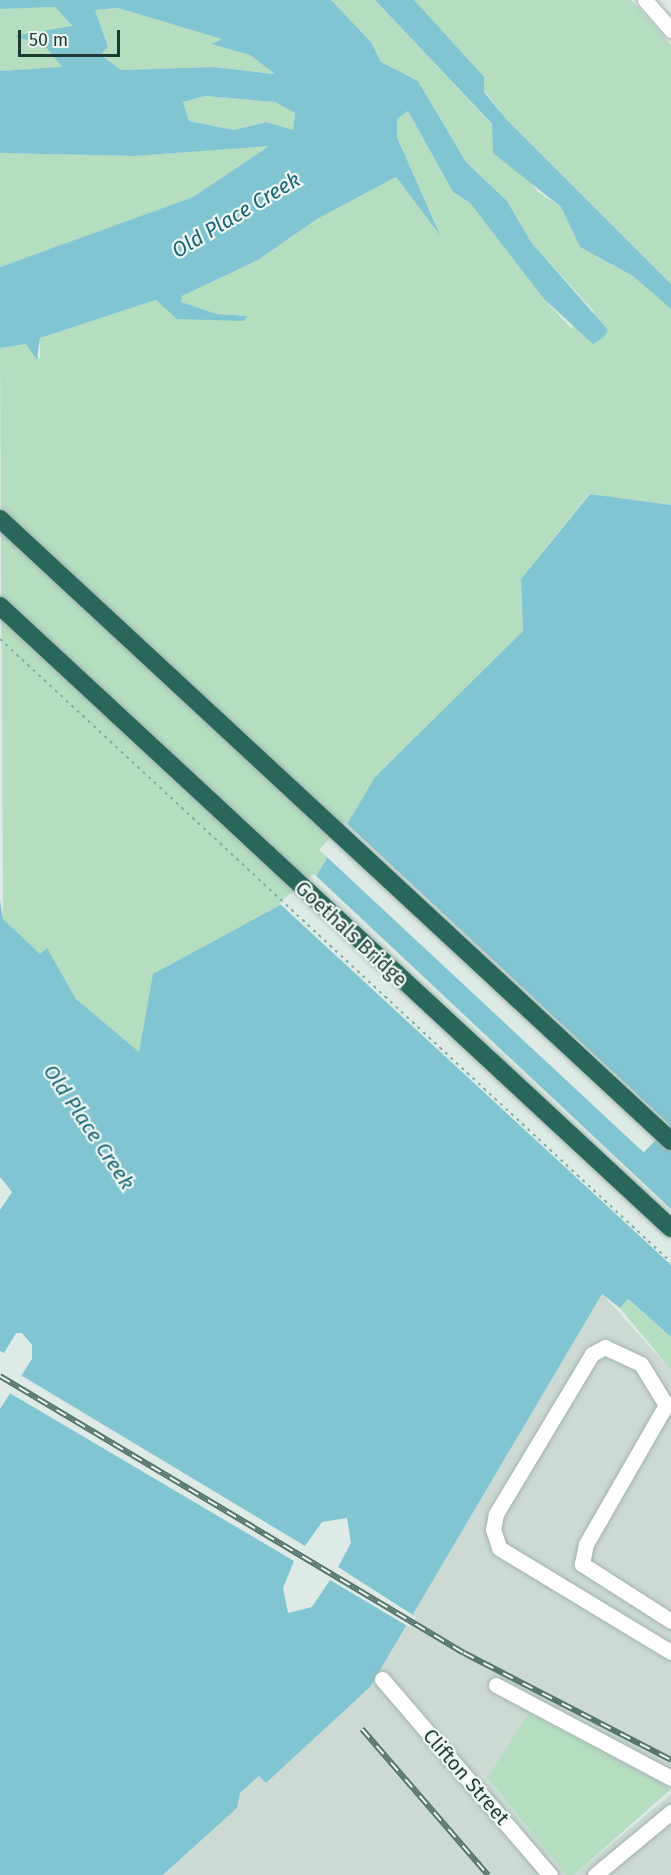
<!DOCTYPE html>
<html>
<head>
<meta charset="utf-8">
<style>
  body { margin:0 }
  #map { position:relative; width:671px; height:1875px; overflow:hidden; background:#ddeae5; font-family:"Fira Sans",sans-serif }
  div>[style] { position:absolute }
  .built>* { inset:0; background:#ccdad3 }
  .green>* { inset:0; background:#b5ddc0 }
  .water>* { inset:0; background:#82c5d2 }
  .pier>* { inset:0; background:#ddeae5; transform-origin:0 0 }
  .path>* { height:2px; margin-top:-1px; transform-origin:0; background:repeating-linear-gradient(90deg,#7dafa0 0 3px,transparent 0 7.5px) }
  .roads { filter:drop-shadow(0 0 2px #a0b2ac) drop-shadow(0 0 2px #a0b2ac) }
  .minor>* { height:15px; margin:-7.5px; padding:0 7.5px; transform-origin:7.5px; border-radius:7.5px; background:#fff }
  .highway>* { height:18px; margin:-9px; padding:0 9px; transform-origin:9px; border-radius:9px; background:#2a675b }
  .rail>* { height:6px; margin-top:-3px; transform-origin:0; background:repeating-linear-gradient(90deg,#eef7f2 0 11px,#58766e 0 22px); box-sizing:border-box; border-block:2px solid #58766e }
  span { translate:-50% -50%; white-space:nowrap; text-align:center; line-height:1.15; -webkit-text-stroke:4.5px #eef7f2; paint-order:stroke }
  .street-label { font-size:20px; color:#1f3a33 }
  .water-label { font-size:21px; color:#176677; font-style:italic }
  .scale { position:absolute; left:18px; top:30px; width:102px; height:27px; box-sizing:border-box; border:3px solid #1f3a33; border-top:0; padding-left:8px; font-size:18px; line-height:21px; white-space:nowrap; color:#1f3a33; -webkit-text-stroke:4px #eef7f2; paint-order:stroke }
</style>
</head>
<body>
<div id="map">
  <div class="built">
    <div style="clip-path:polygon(602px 1294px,671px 1370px,671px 1789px,529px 1713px,487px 1779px,566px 1875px,164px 1875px,237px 1808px,240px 1793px,260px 1776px,266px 1783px,370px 1687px)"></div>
    <div style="clip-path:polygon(671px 1794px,671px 1875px,574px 1875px)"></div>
  </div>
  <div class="green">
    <div style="clip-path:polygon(331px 0,375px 0,492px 125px,538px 192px,561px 207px,580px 247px,633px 276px,671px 309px,671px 505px,589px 494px,521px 579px,523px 631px,375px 777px,315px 878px,139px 1053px,76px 999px,47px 949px,40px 955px,3px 919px,0 348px,26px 344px,40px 359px,40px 338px,156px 300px,189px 319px,247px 316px,217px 314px,180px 302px,182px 296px,258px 260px,317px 219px,396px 177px,439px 233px,397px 137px,396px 119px,408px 111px,453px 192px,470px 203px,544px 299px,571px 328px,595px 313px,531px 242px,507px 201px,466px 162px,418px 81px,381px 62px,371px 42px)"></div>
    <div style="clip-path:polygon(414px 0,631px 0,671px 45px,671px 284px,507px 120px)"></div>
    <div style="clip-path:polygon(55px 7px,72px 27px,16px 36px,45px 46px,63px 68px,0 71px,0 9px)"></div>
    <div style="clip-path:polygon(118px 8px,223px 39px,212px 44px,250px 55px,276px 74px,213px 67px,121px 70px,101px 55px,108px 45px,95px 10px)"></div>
    <div style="clip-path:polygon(205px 96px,275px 102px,295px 113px,293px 131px,266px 122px,234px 130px,189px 121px,183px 102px)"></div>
    <div style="clip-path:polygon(270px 145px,193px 197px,0 267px,0 153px,134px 156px)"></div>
    <div style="clip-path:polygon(627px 1299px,671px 1337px,671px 1370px,620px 1308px)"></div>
    <div style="clip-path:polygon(529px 1713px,671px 1789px,574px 1875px,566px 1875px,487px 1778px)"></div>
  </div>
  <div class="water">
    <div style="clip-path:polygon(evenodd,0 0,331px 0,371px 42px,381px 62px,418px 81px,466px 162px,507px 201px,531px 242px,608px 330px,604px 337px,593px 344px,544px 299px,470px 203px,453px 192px,408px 111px,397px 119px,397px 137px,440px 235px,396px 177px,317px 219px,258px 260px,182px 296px,181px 302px,217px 314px,248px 316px,243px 321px,177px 319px,156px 300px,40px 338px,37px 360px,26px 344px,0 348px,0 267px,193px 197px,269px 146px,134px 156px,0 153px,0 71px,62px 67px,45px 46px,14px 36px,72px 26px,55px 7px,0 9px,0 0,118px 8px,222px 39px,211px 44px,250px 55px,275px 74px,213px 67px,121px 70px,101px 55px,108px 46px,95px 10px,118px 8px,0 0,205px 96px,275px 102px,295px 113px,293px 130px,266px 122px,234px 130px,189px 121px,183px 102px,205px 96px)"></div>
    <div style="clip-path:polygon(375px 0,414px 0,484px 77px,484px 92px,507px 120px,671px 284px,671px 309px,633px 276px,580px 247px,561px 207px,493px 153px,492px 124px)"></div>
    <div style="clip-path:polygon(590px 494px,671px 505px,671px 1337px,628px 1299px,620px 1308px,602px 1294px,370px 1687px,266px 1783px,259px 1776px,240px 1793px,237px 1808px,163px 1875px,0 1875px,0 1409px,32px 1359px,32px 1345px,22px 1333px,16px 1333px,4px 1353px,0 1351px,0 1210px,12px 1192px,0 1177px,0 900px,3px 919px,40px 954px,47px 948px,76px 999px,139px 1052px,153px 974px,295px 897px,315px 878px,375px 777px,523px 631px,521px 579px)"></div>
  </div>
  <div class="pier">
    <div style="left:345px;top:822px;width:444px;height:38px;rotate:43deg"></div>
    <div style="clip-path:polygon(314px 874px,671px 1209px,671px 1265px,279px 903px)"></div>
    <div style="clip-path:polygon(19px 1374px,305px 1546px,322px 1522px,347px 1518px,351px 1543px,338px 1567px,416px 1617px,409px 1627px,330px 1580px,312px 1607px,288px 1613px,283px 1588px,294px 1561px,8px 1392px)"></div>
  </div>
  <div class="path">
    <div style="left:0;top:639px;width:916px;rotate:42.88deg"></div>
  </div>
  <div class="roads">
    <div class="minor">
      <div style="left:645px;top:0;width:40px;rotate:49deg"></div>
      <div style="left:671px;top:1621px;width:106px;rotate:-147.4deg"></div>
      <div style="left:582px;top:1564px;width:20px;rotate:-79deg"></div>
      <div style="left:586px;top:1544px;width:160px;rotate:-60.1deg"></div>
      <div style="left:666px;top:1405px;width:48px;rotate:-121.4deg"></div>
      <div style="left:641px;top:1364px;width:40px;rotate:-155deg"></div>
      <div style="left:605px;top:1347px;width:15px;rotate:152deg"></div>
      <div style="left:592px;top:1354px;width:187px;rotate:121deg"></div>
      <div style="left:496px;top:1514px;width:15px;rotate:101deg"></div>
      <div style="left:493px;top:1529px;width:20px;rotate:72deg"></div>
      <div style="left:499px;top:1548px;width:201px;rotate:31.2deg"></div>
      <div style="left:382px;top:1679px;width:258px;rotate:49.4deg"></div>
      <div style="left:496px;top:1685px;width:198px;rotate:28deg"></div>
      <div style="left:595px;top:1875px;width:99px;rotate:-39.7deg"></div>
    </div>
    <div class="highway">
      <div style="left:0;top:519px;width:915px;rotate:42.83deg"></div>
      <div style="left:0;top:606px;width:915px;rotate:42.83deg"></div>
    </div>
  </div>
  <div class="rail">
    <div style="left:0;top:1376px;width:540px;rotate:30.84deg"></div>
    <div style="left:464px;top:1653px;width:233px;rotate:27.3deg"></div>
    <div style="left:362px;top:1729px;width:193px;rotate:49.2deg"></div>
  </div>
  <div class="street-label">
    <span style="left:351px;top:934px;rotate:43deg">Goethals Bridge</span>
    <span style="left:466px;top:1777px;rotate:49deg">Clifton Street</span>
  </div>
  <div class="water-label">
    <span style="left:236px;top:215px;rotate:-31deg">Old Place Creek</span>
    <span style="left:89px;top:1127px;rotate:56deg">Old Place Creek</span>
  </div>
  <div class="scale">50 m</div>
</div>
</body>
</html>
